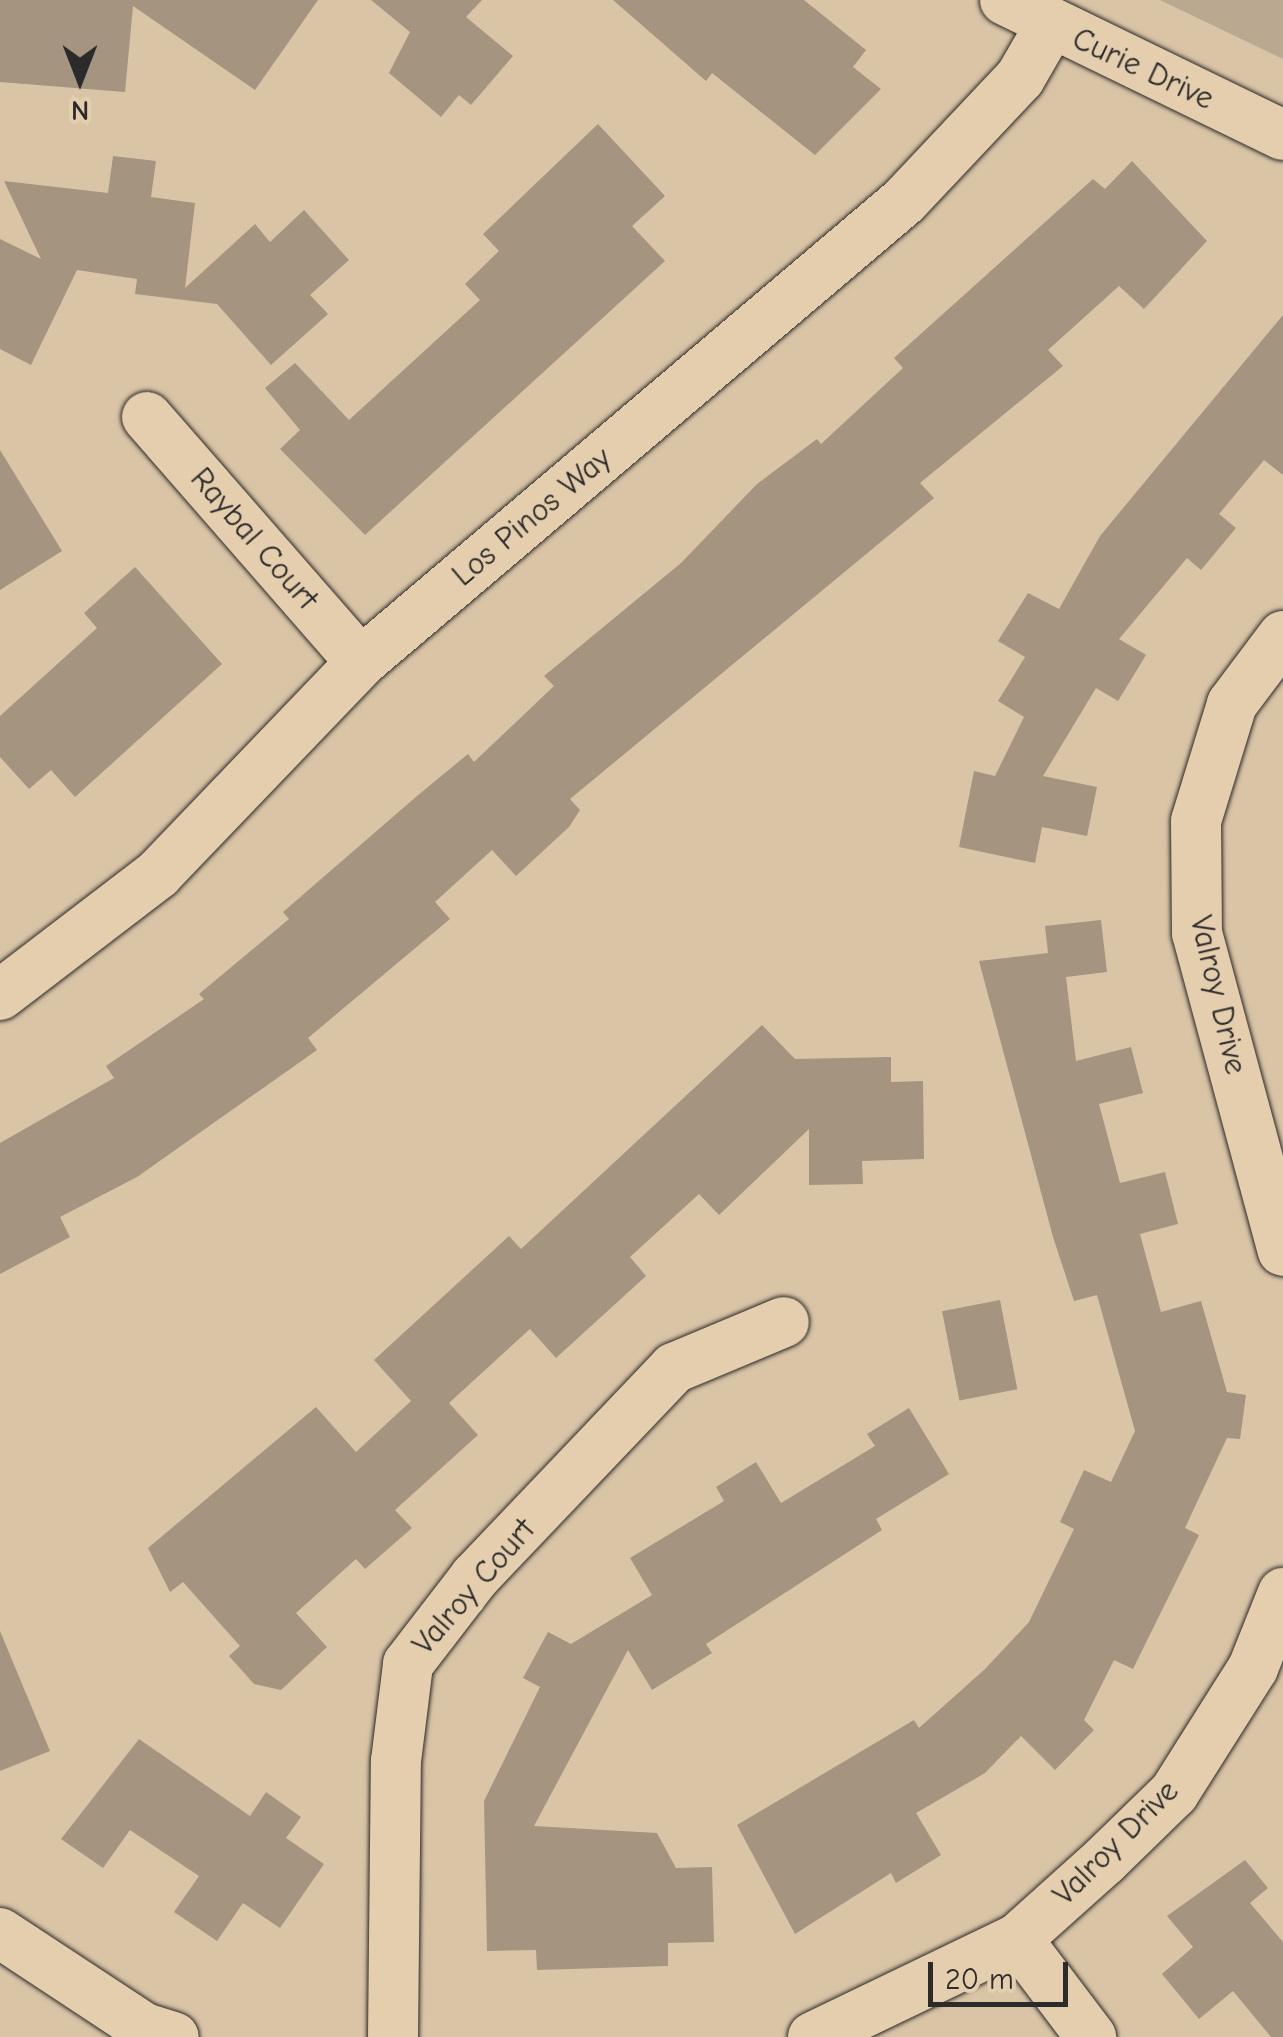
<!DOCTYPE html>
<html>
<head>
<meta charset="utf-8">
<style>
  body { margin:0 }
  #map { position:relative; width:1283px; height:2037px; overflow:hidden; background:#dac4a6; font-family:"Comic Neue",sans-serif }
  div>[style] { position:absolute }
  .green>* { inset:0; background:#baa890 }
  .building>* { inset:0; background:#a49480; transform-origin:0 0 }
  .roads { filter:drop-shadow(0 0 2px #2b2b2b) drop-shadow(0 0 2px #2b2b2b) }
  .minor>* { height:50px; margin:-25px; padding:0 25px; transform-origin:25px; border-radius:25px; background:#e5ceae }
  span { translate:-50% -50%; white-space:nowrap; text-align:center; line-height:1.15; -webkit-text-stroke:10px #e5ceae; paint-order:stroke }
  .street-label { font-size:32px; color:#2b2b2b }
  .north { position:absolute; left:30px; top:30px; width:100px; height:100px; -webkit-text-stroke:8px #e5ceae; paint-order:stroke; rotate:180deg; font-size:28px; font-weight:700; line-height:40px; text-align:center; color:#2b2b2b }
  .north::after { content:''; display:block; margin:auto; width:35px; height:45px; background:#2b2b2b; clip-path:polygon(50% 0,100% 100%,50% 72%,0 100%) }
  .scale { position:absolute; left:928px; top:1962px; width:140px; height:45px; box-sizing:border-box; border:5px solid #2b2b2b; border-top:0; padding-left:12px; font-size:30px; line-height:35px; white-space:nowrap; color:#2b2b2b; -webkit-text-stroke:8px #e5ceae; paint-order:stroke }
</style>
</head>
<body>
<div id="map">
  <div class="green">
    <div style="clip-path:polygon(1160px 0,1283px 0,1283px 59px)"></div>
  </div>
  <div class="building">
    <div style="clip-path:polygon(0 0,318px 0,255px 90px,133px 6px,125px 92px,0 82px)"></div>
    <div style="clip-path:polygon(371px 0,482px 0,466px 17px,513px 56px,471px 105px,459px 95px,441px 117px,389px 73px,410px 32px)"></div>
    <div style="clip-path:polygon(613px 0,804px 0,866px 50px,853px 67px,881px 89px,815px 155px,712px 73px,706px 81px)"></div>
    <div style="clip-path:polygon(598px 124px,665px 196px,632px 226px,665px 261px,365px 535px,280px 449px,300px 430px,265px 388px,295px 363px,349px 420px,480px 300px,465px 284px,499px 251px,483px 234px)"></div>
    <div style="clip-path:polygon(113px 156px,156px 161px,151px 197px,195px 203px,185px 288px,255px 224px,270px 242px,304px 210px,349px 260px,310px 295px,328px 314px,271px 365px,217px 304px,135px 294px,137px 279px,77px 270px,31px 365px,0 349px,0 239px,41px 259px,4px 181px,108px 193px)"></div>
    <div style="clip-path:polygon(1132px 161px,1207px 241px,1144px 309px,1119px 286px,1048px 350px,1063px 366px,920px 483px,934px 498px,570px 799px,580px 810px,569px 827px,516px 876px,492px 850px,435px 902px,450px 919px,308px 1038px,317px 1050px,137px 1177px,60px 1217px,70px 1237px,0 1274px,0 1143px,114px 1078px,106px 1066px,204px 999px,199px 994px,289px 919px,283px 912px,417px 796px,468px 754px,474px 762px,554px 686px,544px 676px,681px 563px,757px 484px,817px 439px,821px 444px,903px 368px,894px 358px,1093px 179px,1105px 189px)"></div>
    <div style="clip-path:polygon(1283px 315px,1283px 475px,1264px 460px,1219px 514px,1236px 528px,1201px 570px,1187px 558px,1119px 639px,1146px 655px,1118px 701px,1096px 688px,1043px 776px,1097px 787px,1087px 836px,1042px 827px,1035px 863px,959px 847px,974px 771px,995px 776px,1024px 717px,998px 701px,1025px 657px,998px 641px,1028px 593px,1059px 609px,1100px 536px)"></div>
    <div style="clip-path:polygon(0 450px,62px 551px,0 590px)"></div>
    <div style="clip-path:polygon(135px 567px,222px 664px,75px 797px,51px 770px,29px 789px,0 757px,0 716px,97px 628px,84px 613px)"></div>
    <div style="clip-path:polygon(1101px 920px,1107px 972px,1066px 977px,1076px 1061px,1131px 1047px,1143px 1093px,1099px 1104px,1120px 1183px,1165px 1172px,1178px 1224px,1140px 1234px,1161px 1312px,1201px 1301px,1227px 1392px,1246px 1395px,1240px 1439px,1227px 1438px,1185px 1528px,1199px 1535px,1133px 1669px,1114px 1660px,1084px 1720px,1094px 1730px,1055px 1770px,1021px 1736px,985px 1773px,916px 1813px,941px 1855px,896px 1883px,891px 1873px,795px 1934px,737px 1825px,914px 1720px,919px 1728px,985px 1669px,1029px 1622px,1074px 1529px,1060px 1522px,1084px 1470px,1111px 1482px,1135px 1431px,1097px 1295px,1074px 1301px,1053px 1237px,979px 961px,1048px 953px,1045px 926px)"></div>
    <div style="clip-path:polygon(762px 1025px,795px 1059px,891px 1057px,891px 1082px,923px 1081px,924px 1159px,862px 1161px,863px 1184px,809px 1185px,809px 1129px,719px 1215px,699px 1194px,630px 1257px,646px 1276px,556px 1358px,530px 1329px,449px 1403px,478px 1435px,395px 1510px,412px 1528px,365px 1569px,356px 1559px,296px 1613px,327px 1647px,281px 1690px,254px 1684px,229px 1656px,240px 1646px,183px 1582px,170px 1592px,148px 1548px,316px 1407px,356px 1452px,411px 1401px,374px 1360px,509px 1236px,521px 1249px)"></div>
    <div style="left:1000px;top:1300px;width:91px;height:59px;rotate:79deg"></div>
    <div style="clip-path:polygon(909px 1408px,949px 1474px,876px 1519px,882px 1530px,706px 1644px,712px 1653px,652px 1690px,628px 1650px,534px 1826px,657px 1833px,676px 1868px,712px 1867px,714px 1942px,668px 1943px,668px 1966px,537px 1970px,536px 1950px,487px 1951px,484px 1801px,540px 1687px,523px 1678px,548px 1632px,571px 1644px,652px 1595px,630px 1558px,724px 1501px,716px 1487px,756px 1462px,781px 1503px,875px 1446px,867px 1434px)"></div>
    <div style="clip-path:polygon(0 1631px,50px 1751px,0 1771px)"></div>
    <div style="clip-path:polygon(139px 1739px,250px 1816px,266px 1792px,301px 1817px,286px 1838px,324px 1864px,280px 1928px,243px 1903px,217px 1941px,174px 1912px,199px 1876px,130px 1830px,103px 1868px,61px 1839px)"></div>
    <div style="clip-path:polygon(1245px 1860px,1268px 1888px,1250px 1903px,1283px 1942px,1283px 2037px,1271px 2037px,1233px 1991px,1199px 2019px,1162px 1974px,1193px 1947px,1167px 1916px)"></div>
  </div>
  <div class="roads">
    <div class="minor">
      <div style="left:1005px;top:0;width:309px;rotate:25.9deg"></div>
      <div style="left:147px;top:417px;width:325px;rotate:48.9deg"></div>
      <div style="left:1283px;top:636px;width:85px;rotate:126.9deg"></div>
      <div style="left:1232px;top:704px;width:122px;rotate:107.1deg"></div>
      <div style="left:1196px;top:821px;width:112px;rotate:89.5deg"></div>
      <div style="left:1197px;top:933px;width:329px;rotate:74.9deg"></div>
      <div style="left:0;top:995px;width:199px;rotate:-37.4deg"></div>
      <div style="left:158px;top:874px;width:294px;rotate:-46.2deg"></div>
      <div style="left:361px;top:662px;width:712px;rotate:-40.33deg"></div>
      <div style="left:904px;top:201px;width:169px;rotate:-46.7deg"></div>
      <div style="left:1020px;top:78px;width:60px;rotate:-60deg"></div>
      <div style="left:0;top:1933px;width:173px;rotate:33.4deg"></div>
      <div style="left:144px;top:2028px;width:31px;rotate:17deg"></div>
      <div style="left:1017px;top:1939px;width:123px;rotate:52.9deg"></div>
      <div style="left:393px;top:2037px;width:276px;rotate:-89.4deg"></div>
      <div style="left:396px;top:1761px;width:98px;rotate:-82.9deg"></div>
      <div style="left:408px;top:1664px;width:110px;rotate:-52.4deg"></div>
      <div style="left:475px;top:1577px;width:289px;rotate:-46.4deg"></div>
      <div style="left:674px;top:1368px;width:119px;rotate:-22.7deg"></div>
      <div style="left:813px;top:2037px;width:226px;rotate:-25.7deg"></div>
      <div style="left:1017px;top:1939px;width:117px;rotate:-41.9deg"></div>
      <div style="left:1104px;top:1861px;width:98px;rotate:-44.2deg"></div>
      <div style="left:1174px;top:1793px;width:148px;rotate:-57.7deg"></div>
      <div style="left:1253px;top:1668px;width:81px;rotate:-68.2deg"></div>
    </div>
  </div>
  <div class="street-label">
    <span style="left:1143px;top:69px;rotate:25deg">Curie Drive</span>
    <span style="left:532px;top:517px;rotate:-40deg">Los Pinos Way</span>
    <span style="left:254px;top:539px;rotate:49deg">Raybal Court</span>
    <span style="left:1218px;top:995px;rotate:77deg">Valroy Drive</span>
    <span style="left:474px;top:1587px;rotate:-49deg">Valroy Court</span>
    <span style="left:1116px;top:1843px;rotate:-45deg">Valroy Drive</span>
  </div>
  <div class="north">N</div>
  <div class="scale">20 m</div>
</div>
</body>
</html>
